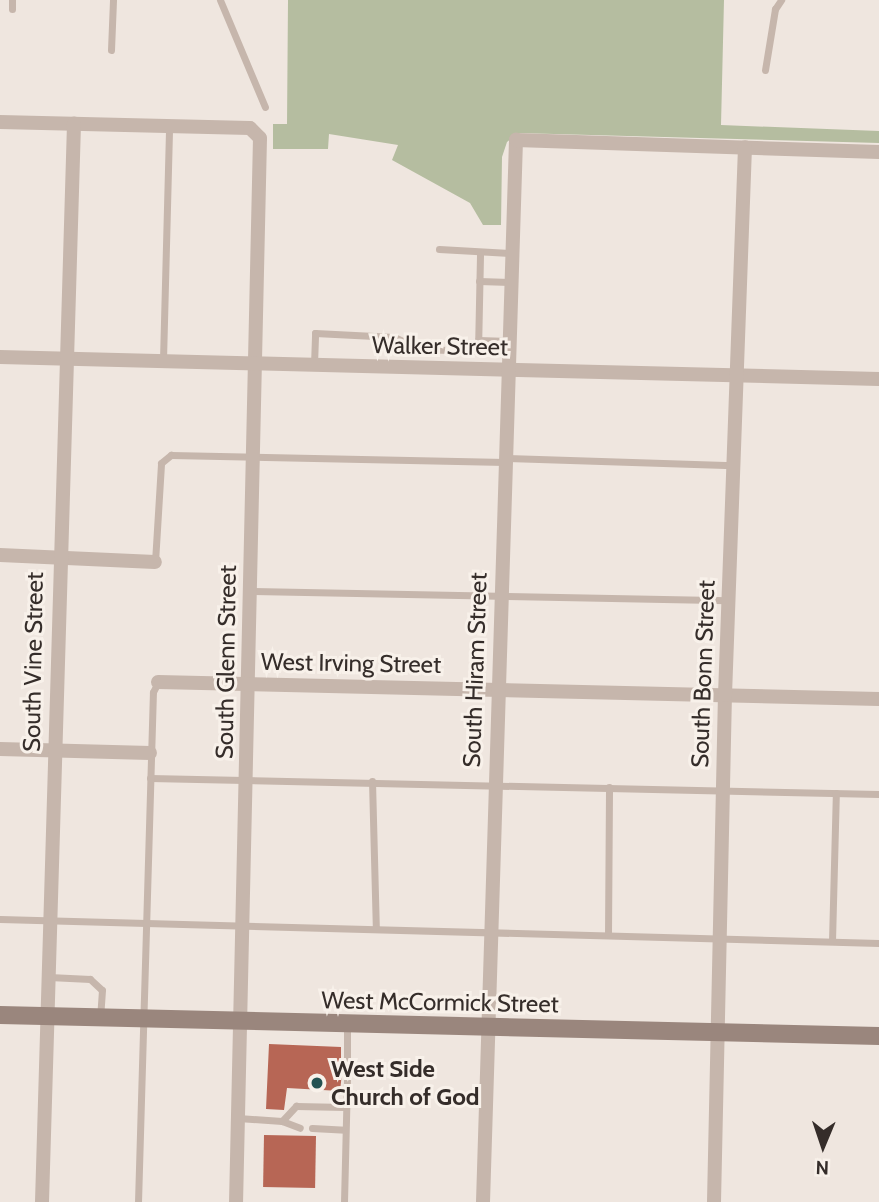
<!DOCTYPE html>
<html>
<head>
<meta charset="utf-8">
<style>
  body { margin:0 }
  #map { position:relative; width:879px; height:1202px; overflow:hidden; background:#efe6df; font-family:Cabin,sans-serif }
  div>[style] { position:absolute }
  .green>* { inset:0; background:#b5bda0 }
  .building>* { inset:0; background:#b76655; transform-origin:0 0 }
  .lane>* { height:7px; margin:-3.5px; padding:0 3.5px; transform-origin:3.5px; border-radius:3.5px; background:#c6b6ac }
  .street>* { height:14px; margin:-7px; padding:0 7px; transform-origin:7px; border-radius:7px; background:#c6b6ac }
  .secondary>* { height:18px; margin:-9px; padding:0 9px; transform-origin:9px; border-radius:9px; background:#9a867d }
  .dots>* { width:19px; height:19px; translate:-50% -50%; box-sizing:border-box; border:4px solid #f8f1ea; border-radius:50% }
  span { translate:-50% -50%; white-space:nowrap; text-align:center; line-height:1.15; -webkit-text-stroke:6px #f8f1ea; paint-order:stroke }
  .street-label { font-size:24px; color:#352d2a }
  .poi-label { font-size:24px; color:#352d2a; font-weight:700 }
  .left { translate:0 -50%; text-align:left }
  .north { position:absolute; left:788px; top:1111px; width:70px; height:70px; -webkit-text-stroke:5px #f8f1ea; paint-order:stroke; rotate:182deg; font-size:19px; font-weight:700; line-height:28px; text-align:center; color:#352d2a }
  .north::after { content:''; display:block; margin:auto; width:24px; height:32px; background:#352d2a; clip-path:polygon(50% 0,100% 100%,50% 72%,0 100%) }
</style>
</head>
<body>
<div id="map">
  <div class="green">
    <div style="clip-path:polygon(288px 0,724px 0,721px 125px,879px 131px,879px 143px,518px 133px,507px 142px,502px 157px,501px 225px,483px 225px,470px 203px,392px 160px,398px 145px,329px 134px,328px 149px,273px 149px,273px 124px,287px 124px)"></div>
  </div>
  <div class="building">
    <div style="clip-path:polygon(269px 1044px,341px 1047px,341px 1064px,352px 1065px,352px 1073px,342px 1073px,340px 1091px,287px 1088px,284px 1110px,266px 1109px)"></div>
    <div style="left:264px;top:1135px;width:52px;height:52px;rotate:1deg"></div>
  </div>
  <div class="lane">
    <div style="left:220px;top:0;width:116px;rotate:67.2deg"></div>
    <div style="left:12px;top:9px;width:9px;rotate:-90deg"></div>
    <div style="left:111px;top:50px;width:50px;rotate:-87.7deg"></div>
    <div style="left:765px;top:70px;width:62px;rotate:-80.7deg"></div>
    <div style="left:775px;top:9px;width:11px;rotate:-56deg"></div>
    <div style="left:439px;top:249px;width:72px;rotate:3.2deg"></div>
    <div style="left:479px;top:281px;width:31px;rotate:2deg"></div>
    <div style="left:478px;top:340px;width:31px;rotate:2deg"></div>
    <div style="left:163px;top:360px;width:234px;rotate:-88.5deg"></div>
    <div style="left:314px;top:365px;width:32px;rotate:-88deg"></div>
    <div style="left:315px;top:333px;width:79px;rotate:2.9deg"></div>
    <div style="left:394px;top:337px;width:29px;rotate:25deg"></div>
    <div style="left:420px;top:349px;width:58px;rotate:2deg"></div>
    <div style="left:478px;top:351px;width:99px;rotate:-88.8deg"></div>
    <div style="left:506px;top:458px;width:227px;rotate:1.8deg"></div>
    <div style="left:155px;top:562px;width:99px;rotate:-86.5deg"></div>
    <div style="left:161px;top:463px;width:13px;rotate:-39deg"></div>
    <div style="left:171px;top:455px;width:334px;rotate:1.2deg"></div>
    <div style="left:250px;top:591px;width:478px;rotate:1.1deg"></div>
    <div style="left:150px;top:778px;width:729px;rotate:1.26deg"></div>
    <div style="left:372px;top:781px;width:148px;rotate:88.5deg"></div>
    <div style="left:0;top:919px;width:879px;rotate:1.56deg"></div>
    <div style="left:608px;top:935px;width:148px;rotate:-89.6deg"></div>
    <div style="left:832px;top:941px;width:148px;rotate:-88.5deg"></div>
    <div style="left:49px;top:977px;width:41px;rotate:2.8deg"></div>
    <div style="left:90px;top:979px;width:16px;rotate:43deg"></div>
    <div style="left:102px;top:990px;width:27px;rotate:94deg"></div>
    <div style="left:347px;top:1062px;width:37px;rotate:-90deg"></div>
    <div style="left:238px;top:1118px;width:44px;rotate:3.9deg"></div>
    <div style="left:282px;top:1121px;width:21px;rotate:-47deg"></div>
    <div style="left:296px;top:1106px;width:49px;rotate:1.2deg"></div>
    <div style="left:282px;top:1121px;width:19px;rotate:21deg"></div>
    <div style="left:312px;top:1128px;width:33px;rotate:3deg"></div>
    <div style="left:138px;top:1202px;width:510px;rotate:-88.32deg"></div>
    <div style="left:153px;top:692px;width:11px;rotate:-63deg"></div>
    <div style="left:344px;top:1202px;width:125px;rotate:-88.6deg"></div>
  </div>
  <div class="street">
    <div style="left:0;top:122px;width:250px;rotate:1.4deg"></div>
    <div style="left:250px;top:128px;width:14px;rotate:45deg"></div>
    <div style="left:260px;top:138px;width:1064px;rotate:91.29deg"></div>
    <div style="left:0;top:357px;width:879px;rotate:1.43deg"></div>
    <div style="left:0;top:555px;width:155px;rotate:2.6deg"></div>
    <div style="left:158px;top:682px;width:721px;rotate:1.35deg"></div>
    <div style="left:0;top:749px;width:150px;rotate:1.5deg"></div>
    <div style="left:42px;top:1202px;width:1079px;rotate:-88.3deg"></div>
    <div style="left:483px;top:1202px;width:1063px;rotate:-88.22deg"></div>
    <div style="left:516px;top:140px;width:363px;rotate:1.9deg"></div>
    <div style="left:714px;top:1202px;width:507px;rotate:-88.76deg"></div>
    <div style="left:725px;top:695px;width:548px;rotate:-87.91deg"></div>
  </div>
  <div class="secondary">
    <div style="left:0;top:1015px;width:879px;rotate:1.37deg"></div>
  </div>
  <div class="dots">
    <div style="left:317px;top:1083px;background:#245252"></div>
  </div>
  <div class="street-label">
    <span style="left:440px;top:346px;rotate:1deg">Walker Street</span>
    <span style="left:33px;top:662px;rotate:-89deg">South Vine Street</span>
    <span style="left:226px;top:662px;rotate:-89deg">South Glenn Street</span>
    <span style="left:351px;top:663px;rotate:1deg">West Irving Street</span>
    <span style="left:475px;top:670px;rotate:-88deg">South Hiram Street</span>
    <span style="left:703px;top:674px;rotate:-88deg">South Bonn Street</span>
    <span style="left:440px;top:1002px;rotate:1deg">West McCormick Street</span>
  </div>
  <div class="poi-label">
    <span class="left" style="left:331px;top:1083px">West Side<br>Church of God</span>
  </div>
  <div class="north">N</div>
</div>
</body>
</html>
